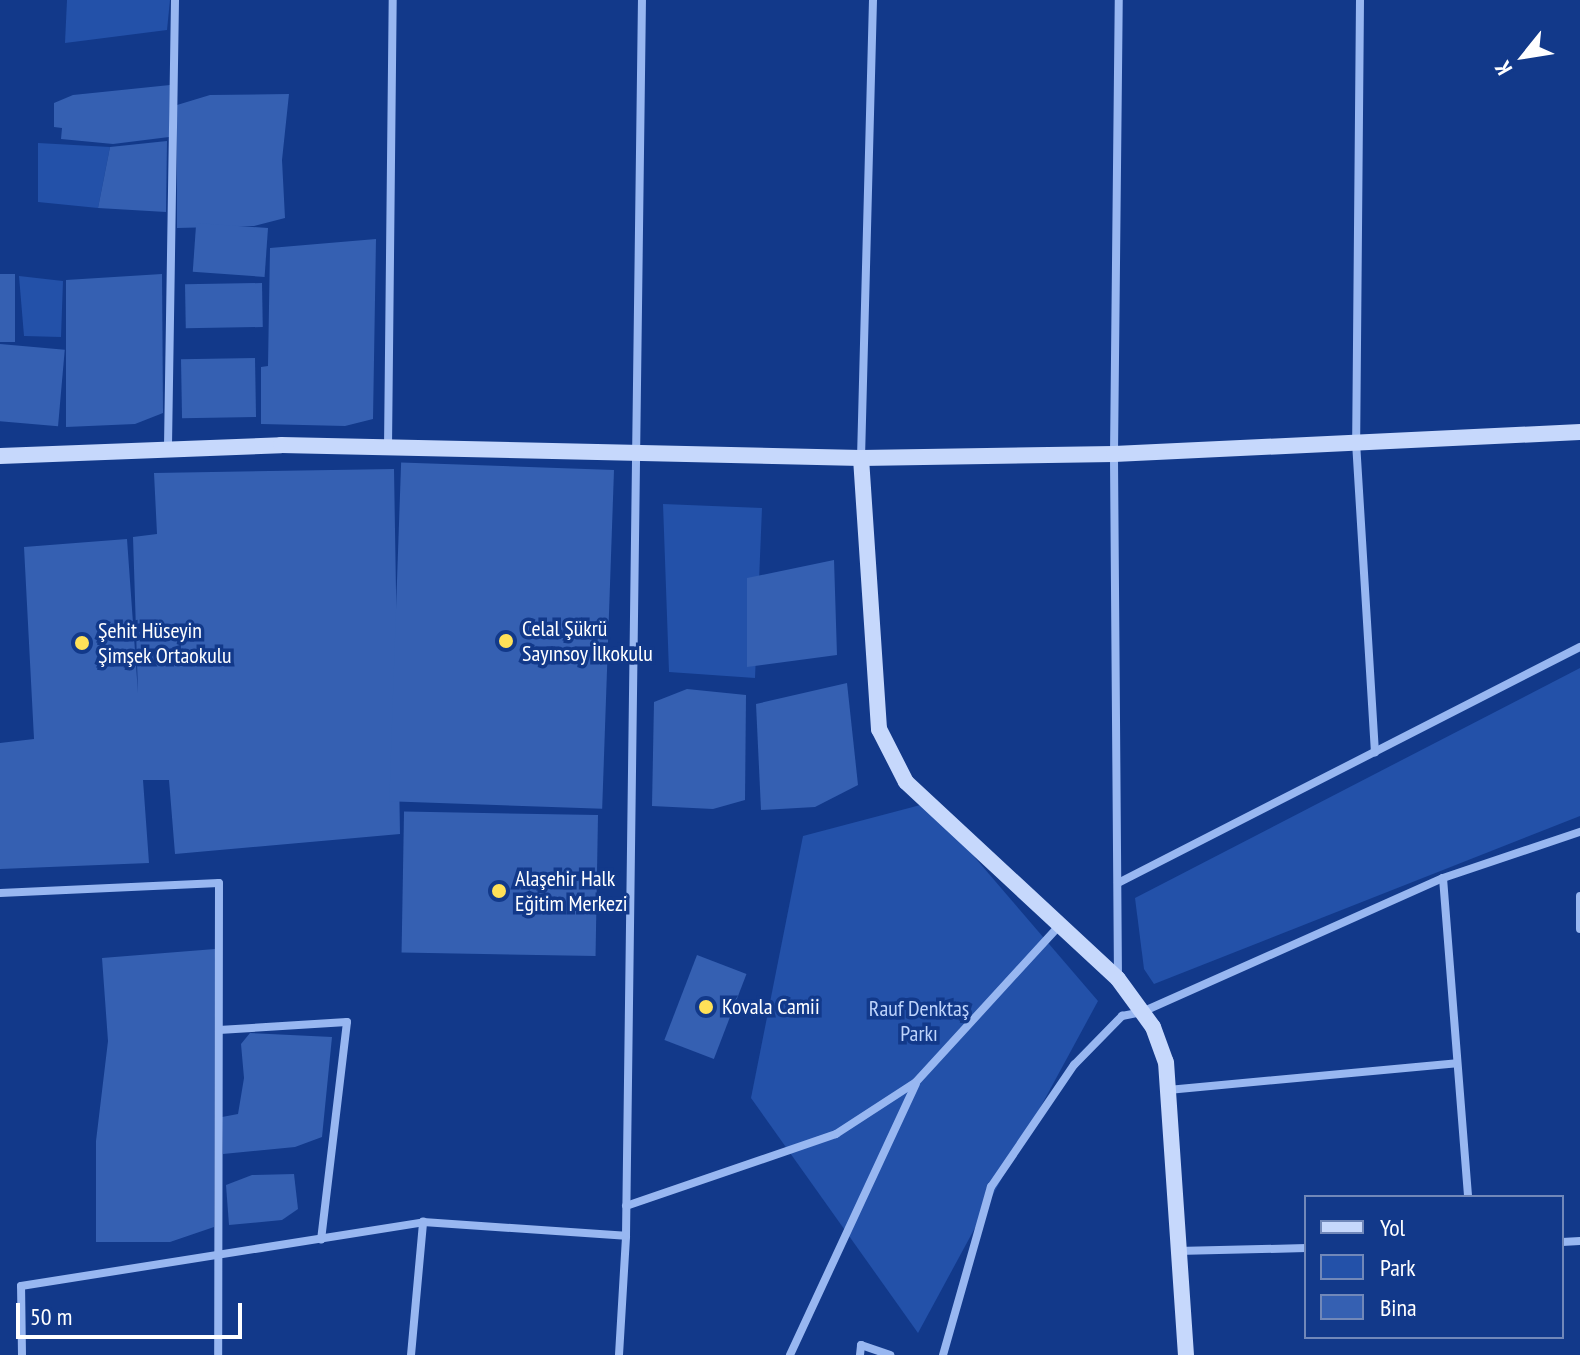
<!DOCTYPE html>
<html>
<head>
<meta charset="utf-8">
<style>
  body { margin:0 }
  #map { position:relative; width:1580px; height:1355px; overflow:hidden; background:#12398a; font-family:"PT Sans Narrow",sans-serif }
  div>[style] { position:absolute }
  .green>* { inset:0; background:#2351a9 }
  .building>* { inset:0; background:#3560b2; transform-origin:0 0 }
  .street>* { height:8px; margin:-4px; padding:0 4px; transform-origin:4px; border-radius:4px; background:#98b7f1 }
  .secondary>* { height:16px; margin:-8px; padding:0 8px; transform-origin:8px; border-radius:8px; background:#c6d8fc }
  .dots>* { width:22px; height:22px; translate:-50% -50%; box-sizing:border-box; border:4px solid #12398a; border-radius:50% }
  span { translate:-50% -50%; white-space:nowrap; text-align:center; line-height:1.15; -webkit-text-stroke:7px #12398a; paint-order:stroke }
  .poi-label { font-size:22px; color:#fff }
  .left { translate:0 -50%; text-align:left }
  .park-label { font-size:22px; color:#bed4fc }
  .legend { position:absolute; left:1304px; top:1195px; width:260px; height:144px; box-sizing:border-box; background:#12398a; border:2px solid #7188b9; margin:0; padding:10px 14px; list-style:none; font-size:24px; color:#fff }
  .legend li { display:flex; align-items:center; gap:16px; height:40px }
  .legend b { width:40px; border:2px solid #7188b9 }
  .north { position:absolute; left:1484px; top:16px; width:80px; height:80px; -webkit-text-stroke:6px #12398a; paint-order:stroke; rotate:240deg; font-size:22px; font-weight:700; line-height:32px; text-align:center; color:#fff }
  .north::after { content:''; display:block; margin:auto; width:28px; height:36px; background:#fff; clip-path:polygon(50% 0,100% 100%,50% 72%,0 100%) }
  .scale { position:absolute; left:16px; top:1303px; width:226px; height:36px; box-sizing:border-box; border:4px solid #fff; border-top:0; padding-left:10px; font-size:24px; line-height:28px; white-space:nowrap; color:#fff; -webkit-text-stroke:6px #12398a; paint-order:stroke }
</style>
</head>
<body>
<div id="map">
  <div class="green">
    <div style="clip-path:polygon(67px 0,170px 0,167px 30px,65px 43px)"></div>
    <div style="clip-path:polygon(38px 143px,110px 147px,98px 208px,38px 202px)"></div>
    <div style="clip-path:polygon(19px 276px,63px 281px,61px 337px,24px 336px)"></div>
    <div style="clip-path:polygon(663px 504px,762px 508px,755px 678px,669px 672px)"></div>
    <div style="clip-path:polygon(1580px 668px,1580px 816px,1154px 984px,1144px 969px,1135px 898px)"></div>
    <div style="clip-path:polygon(928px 803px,1098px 1001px,918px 1333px,751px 1098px,803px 836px)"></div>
  </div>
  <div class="building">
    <div style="clip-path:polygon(170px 85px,169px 137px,113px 144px,61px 139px,62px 128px,54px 127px,54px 103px,73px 95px)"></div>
    <div style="clip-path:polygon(289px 94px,282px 160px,285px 218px,254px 226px,177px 228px,177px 105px,210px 95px)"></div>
    <div style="clip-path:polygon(167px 141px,166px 212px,98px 208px,110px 147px)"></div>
    <div style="left:268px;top:228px;width:49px;height:72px;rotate:94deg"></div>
    <div style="clip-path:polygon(376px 239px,373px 419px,345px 426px,261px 424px,261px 367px,268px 366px,270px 248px)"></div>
    <div style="left:0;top:274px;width:15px;height:68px"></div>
    <div style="clip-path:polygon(162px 274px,163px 413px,135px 424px,66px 427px,66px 280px)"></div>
    <div style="left:262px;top:283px;width:44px;height:77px;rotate:89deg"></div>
    <div style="left:0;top:344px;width:65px;height:77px;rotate:5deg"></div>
    <div style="left:255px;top:358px;width:59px;height:74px;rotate:89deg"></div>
    <div style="clip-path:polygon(394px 469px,400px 834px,175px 854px,169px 780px,143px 780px,149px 863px,0 869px,0 743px,34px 739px,24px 547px,127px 539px,138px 693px,133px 537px,157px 534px,154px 473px)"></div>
    <div style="left:614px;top:470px;width:339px;height:213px;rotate:92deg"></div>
    <div style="clip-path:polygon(834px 560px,837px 655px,747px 667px,747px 578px)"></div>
    <div style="clip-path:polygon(847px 683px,858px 785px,815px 807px,761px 810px,756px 704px)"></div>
    <div style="clip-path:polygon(687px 689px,746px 695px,745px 800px,713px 809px,652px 806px,654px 702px)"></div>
    <div style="left:598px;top:815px;width:141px;height:194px;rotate:91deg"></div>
    <div style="clip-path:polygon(215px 949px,214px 1227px,170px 1242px,96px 1242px,96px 1141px,108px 1041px,102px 958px)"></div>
    <div style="left:697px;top:955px;width:53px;height:91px;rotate:21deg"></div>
    <div style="clip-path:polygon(250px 1033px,332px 1037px,322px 1137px,295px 1147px,223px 1154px,222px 1117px,238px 1114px,244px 1078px,241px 1044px)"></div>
    <div style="clip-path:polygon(294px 1174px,298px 1209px,282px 1220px,229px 1225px,226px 1185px,252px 1175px)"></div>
  </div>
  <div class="street">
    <div style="left:1360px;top:0;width:442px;rotate:90.5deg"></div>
    <div style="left:1356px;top:442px;width:311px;rotate:86.5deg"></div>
    <div style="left:168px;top:446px;width:446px;rotate:-89.1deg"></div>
    <div style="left:388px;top:448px;width:448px;rotate:-89.4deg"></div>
    <div style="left:861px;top:458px;width:458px;rotate:-88.5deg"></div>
    <div style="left:1443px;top:878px;width:320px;rotate:85.5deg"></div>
    <div style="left:1118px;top:883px;width:519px;rotate:-27.06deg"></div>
    <div style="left:0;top:893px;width:219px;rotate:-2.6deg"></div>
    <div style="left:219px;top:883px;width:472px;rotate:90.1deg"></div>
    <div style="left:1580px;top:896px;width:33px;rotate:90deg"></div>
    <div style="left:1118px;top:979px;width:525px;rotate:-90.44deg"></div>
    <div style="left:1114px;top:454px;width:454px;rotate:-89.4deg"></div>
    <div style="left:219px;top:1030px;width:128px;rotate:-3.6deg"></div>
    <div style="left:347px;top:1022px;width:219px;rotate:96.8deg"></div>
    <div style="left:1168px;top:1090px;width:290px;rotate:-5.3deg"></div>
    <div style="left:626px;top:1206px;width:222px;rotate:-18.9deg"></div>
    <div style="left:836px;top:1134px;width:95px;rotate:-33deg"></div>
    <div style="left:916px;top:1082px;width:213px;rotate:-47.5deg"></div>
    <div style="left:1562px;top:1242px;width:18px;rotate:-3deg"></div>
    <div style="left:1177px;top:1251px;width:129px;rotate:-1.3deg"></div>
    <div style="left:22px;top:1355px;width:69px;rotate:-90.8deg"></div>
    <div style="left:21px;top:1286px;width:407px;rotate:-9deg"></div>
    <div style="left:423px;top:1222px;width:203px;rotate:3.9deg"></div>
    <div style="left:411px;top:1355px;width:134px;rotate:-84.8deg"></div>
    <div style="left:619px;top:1355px;width:119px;rotate:-86.6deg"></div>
    <div style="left:626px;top:1236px;width:1236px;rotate:-89.26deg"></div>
    <div style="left:790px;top:1355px;width:299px;rotate:-65.1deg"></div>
    <div style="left:860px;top:1355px;width:10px;rotate:-84deg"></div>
    <div style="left:861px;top:1345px;width:31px;rotate:19deg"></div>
    <div style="left:943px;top:1355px;width:175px;rotate:-74.1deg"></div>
    <div style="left:991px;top:1187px;width:148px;rotate:-55.8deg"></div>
    <div style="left:1074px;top:1065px;width:69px;rotate:-45.6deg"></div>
    <div style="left:1122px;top:1016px;width:20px;rotate:-11deg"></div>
    <div style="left:1142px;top:1012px;width:329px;rotate:-24deg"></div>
    <div style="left:1443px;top:878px;width:145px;rotate:-18.6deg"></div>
  </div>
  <div class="secondary">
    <div style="left:0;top:456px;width:281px;rotate:-2.2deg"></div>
    <div style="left:281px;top:445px;width:580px;rotate:1.28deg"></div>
    <div style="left:861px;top:458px;width:253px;rotate:-0.9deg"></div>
    <div style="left:1114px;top:454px;width:467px;rotate:-2.7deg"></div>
    <div style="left:861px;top:458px;width:272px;rotate:86.2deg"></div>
    <div style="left:879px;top:729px;width:59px;rotate:63deg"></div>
    <div style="left:906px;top:782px;width:289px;rotate:42.9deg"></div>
    <div style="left:1118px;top:979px;width:59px;rotate:53.9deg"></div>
    <div style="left:1153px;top:1027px;width:37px;rotate:70deg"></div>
    <div style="left:1166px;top:1062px;width:294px;rotate:86.1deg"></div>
  </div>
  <div class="dots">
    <div style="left:506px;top:641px;background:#ffe158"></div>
    <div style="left:82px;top:643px;background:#ffe158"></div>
    <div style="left:499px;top:891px;background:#ffe158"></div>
    <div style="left:706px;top:1007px;background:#ffe158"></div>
  </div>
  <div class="poi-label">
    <span class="left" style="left:522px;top:641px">Celal Şükrü<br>Sayınsoy İlkokulu</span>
    <span class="left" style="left:98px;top:643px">Şehit Hüseyin<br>Şimşek Ortaokulu</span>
    <span class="left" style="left:515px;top:891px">Alaşehir Halk<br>Eğitim Merkezi</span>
    <span class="left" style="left:722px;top:1007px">Kovala Camii</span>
  </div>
  <div class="park-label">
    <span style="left:919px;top:1021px">Rauf Denktaş<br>Parkı</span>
  </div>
  <ul class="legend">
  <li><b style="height:10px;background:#c6d8fc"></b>Yol</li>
  <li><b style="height:22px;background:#2351a9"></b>Park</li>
  <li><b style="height:22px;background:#3560b2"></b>Bina</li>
  </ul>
  <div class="north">K</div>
  <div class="scale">50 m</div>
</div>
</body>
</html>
